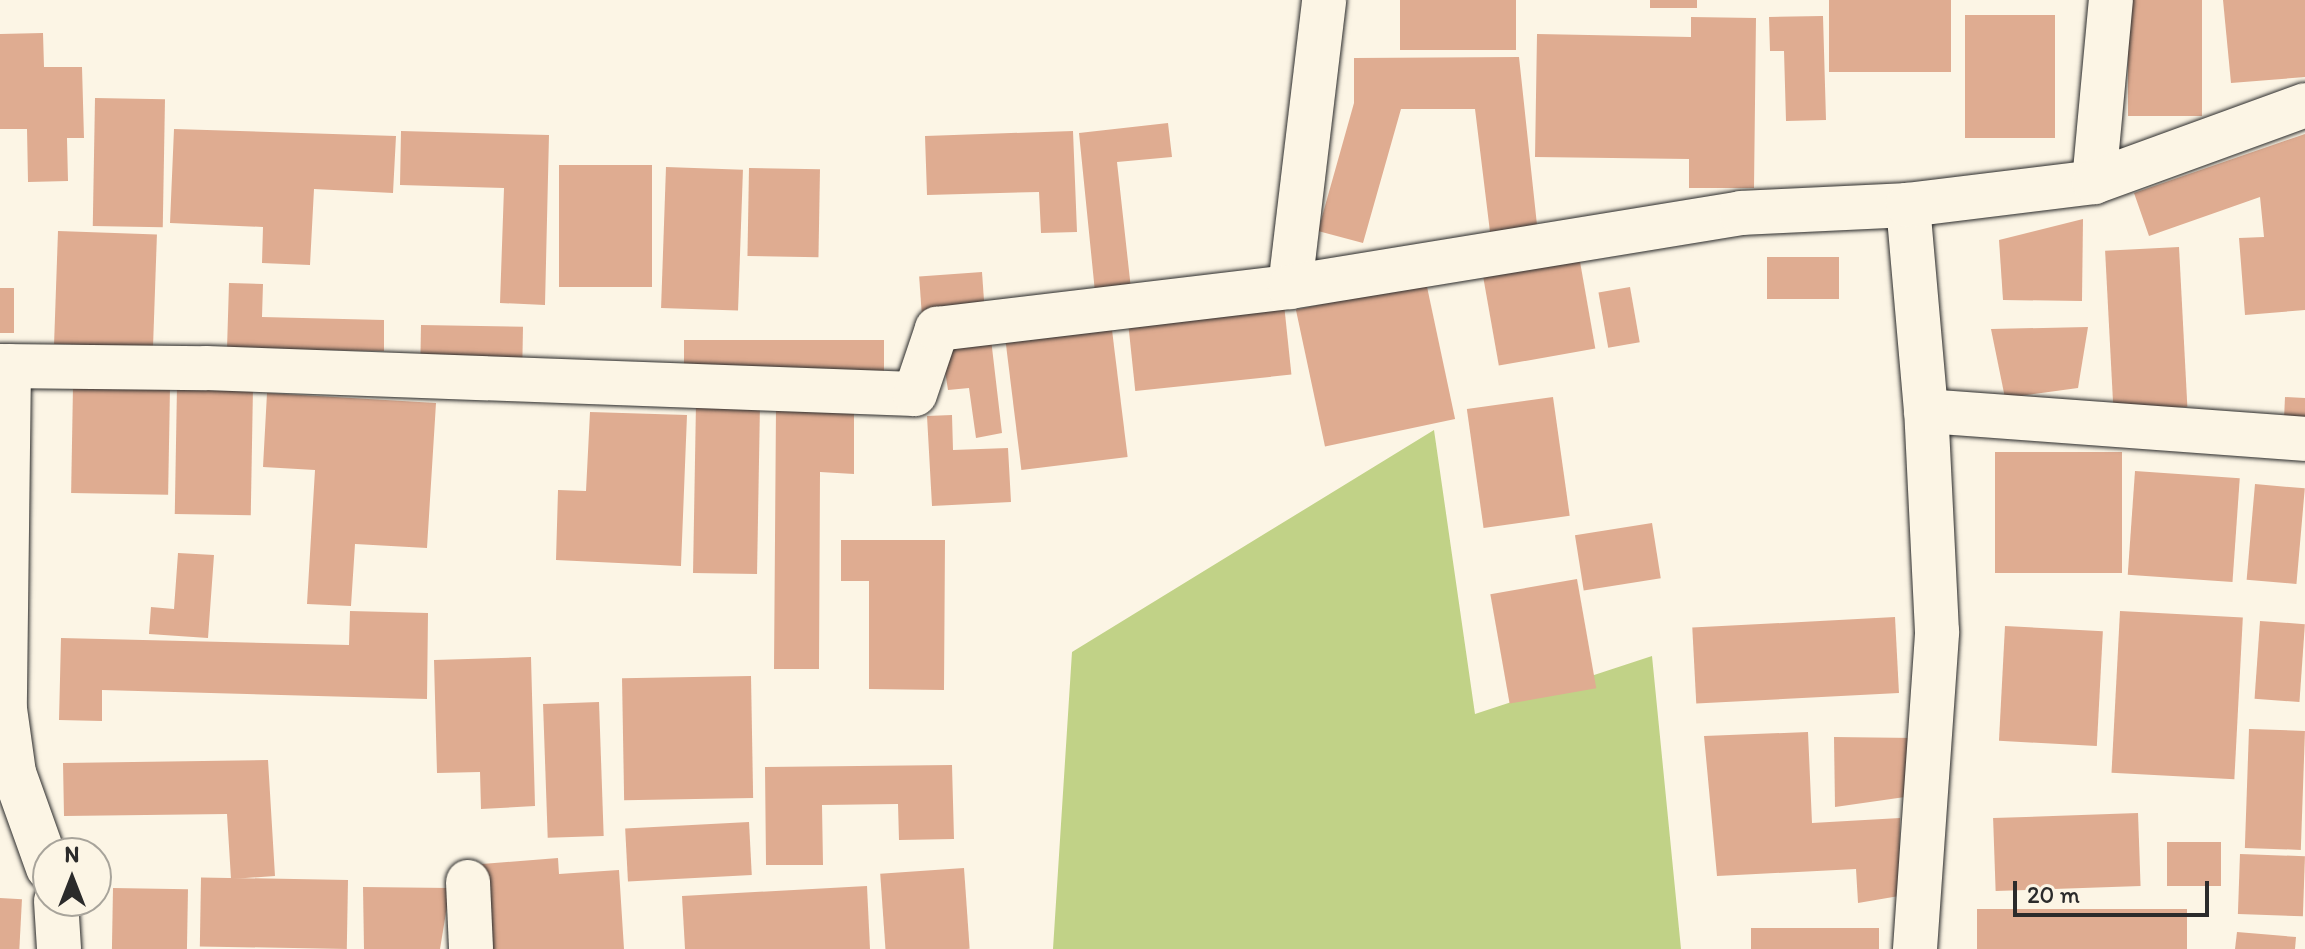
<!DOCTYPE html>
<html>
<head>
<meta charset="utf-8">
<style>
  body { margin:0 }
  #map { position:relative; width:2305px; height:949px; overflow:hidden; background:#fcf5e5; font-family:Itim,sans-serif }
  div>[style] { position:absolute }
  .green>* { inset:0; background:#c1d287 }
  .building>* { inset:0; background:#dfac91; transform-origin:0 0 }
  .roads { filter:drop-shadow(0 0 2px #2b2b2b) drop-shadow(0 0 2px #2b2b2b) }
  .street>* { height:44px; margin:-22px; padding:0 22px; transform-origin:22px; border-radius:22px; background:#fcf5e5 }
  span { translate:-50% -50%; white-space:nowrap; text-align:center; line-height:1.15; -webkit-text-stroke:7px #fcf5e5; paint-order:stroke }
  .north { position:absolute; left:32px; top:837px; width:80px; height:80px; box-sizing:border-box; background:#fcf5e5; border:2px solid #a8a49b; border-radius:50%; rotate:0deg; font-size:22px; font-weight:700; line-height:32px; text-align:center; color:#2b2b2b }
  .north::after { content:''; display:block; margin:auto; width:28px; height:36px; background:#2b2b2b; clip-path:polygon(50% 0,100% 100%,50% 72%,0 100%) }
  .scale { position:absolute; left:2013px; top:881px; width:196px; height:36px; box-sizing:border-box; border:4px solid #2b2b2b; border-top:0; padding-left:10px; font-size:24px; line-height:28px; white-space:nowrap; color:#2b2b2b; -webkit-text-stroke:6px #fcf5e5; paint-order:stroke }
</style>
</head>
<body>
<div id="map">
  <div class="green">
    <div style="clip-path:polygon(1434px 430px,1475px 714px,1652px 656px,1681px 949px,1053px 949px,1072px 652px)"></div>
  </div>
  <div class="building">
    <div style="left:1400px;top:0;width:116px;height:50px"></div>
    <div style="left:1650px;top:0;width:47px;height:8px"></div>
    <div style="left:1829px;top:0;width:122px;height:72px"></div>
    <div style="left:2128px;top:0;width:74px;height:116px"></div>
    <div style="clip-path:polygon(2223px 0,2305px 0,2305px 77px,2231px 83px)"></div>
    <div style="left:1965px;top:15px;width:90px;height:123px"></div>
    <div style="clip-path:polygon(1823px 16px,1826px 120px,1786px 121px,1784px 51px,1770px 51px,1769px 17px)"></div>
    <div style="clip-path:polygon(1691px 17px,1756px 18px,1754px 188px,1689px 188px,1689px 159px,1535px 157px,1537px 34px,1691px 37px)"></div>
    <div style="clip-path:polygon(43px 33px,44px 67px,82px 67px,84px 138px,67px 138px,68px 181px,28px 182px,27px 129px,0 129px,0 34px)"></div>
    <div style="clip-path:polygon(1519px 57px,1537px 225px,1490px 232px,1475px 109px,1401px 109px,1363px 243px,1318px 231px,1354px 103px,1354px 58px)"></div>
    <div style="left:95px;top:98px;width:70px;height:128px;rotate:1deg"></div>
    <div style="clip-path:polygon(1168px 123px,1172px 157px,1117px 162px,1131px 289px,1095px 292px,1079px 133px)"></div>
    <div style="clip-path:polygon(174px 129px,396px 136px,393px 193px,314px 189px,310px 265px,262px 263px,263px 227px,170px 223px)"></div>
    <div style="clip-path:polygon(401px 131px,549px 135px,545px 305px,500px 303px,504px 188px,400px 185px)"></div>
    <div style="clip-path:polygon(1073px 131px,1077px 232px,1041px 233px,1039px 192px,927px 195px,925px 136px)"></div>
    <div style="clip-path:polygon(2305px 134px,2305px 310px,2245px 315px,2239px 238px,2264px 237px,2260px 197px,2149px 236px,2134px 193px)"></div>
    <div style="left:559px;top:165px;width:93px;height:122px"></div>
    <div style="left:666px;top:167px;width:77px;height:141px;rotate:2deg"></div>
    <div style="left:749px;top:168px;width:71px;height:88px;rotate:1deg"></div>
    <div style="clip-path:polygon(2083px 219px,2082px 301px,2003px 300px,1999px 240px)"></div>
    <div style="left:58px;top:231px;width:99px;height:113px;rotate:2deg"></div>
    <div style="left:2179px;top:247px;width:160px;height:74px;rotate:87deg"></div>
    <div style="left:1579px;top:256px;width:94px;height:98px;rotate:80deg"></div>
    <div style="left:1839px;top:257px;width:42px;height:72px;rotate:90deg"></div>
    <div style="left:982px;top:272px;width:41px;height:63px;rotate:86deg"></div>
    <div style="left:1426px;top:282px;width:140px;height:133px;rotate:78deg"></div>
    <div style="clip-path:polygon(229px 283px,263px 284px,262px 317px,384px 320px,384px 351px,227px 349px)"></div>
    <div style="left:1630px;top:287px;width:56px;height:32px;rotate:80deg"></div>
    <div style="left:0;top:288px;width:14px;height:45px"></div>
    <div style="left:1284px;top:304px;width:71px;height:157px;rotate:84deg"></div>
    <div style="left:421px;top:325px;width:102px;height:40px;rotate:1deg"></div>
    <div style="clip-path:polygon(2088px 327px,2078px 388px,2005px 398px,1991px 329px)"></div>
    <div style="left:1112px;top:330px;width:128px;height:107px;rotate:83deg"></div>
    <div style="clip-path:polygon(991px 339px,1002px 433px,976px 438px,969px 388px,948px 390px,941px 346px)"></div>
    <div style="left:684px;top:340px;width:200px;height:37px"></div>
    <div style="left:73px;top:386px;width:97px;height:107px;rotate:1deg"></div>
    <div style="left:177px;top:386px;width:76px;height:128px;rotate:1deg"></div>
    <div style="clip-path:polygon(267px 393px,436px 403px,427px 548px,355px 544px,351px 606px,307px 604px,315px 470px,263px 467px)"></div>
    <div style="left:1553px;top:397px;width:120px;height:87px;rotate:82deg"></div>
    <div style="clip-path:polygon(2285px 397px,2305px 398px,2305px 422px,2284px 419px)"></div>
    <div style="left:696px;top:403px;width:64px;height:170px;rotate:1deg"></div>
    <div style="clip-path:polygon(776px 407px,854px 407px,854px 474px,820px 472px,819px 669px,774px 669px)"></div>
    <div style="clip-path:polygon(590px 412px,687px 415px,681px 566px,556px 560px,558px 490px,586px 491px)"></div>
    <div style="clip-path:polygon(952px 415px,953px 450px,1008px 448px,1011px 502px,932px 506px,927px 416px)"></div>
    <div style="left:1995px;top:452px;width:127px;height:121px"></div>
    <div style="left:2135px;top:471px;width:105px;height:104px;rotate:4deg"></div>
    <div style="left:2255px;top:484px;width:50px;height:96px;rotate:5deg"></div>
    <div style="left:1652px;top:523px;width:56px;height:78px;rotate:81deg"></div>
    <div style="clip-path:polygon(841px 540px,945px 540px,944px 690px,869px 689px,869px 581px,841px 581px)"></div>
    <div style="clip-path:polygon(178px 553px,214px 555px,208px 638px,149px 634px,151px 607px,174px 609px)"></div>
    <div style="left:1577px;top:579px;width:111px;height:88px;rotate:80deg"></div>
    <div style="clip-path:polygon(350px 611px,428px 613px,427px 699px,102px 690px,102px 721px,59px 720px,61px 638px,349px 645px)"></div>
    <div style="left:2120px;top:611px;width:123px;height:162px;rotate:3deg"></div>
    <div style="left:1895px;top:617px;width:76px;height:203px;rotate:87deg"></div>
    <div style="left:2260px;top:621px;width:45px;height:78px;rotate:4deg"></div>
    <div style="left:2005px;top:626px;width:98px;height:115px;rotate:3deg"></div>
    <div style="clip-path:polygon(531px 657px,535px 806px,481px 809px,480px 772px,437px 773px,434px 660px)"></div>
    <div style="left:751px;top:676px;width:122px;height:129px;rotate:89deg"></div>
    <div style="left:599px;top:702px;width:134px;height:56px;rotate:88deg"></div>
    <div style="left:2249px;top:729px;width:56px;height:119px;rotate:2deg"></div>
    <div style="clip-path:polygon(1808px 732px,1812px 823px,1900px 818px,1899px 896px,1858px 903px,1856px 869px,1717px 876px,1704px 736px)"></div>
    <div style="clip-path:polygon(1834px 737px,1915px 738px,1912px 796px,1835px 807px)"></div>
    <div style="clip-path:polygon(268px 760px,275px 876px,231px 879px,227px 814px,64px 816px,63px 763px)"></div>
    <div style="clip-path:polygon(952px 765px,954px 839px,899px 840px,898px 804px,822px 805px,823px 865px,766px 865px,765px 767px)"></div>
    <div style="left:2138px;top:813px;width:73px;height:145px;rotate:88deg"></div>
    <div style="left:749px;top:822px;width:53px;height:124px;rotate:87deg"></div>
    <div style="left:2167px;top:842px;width:54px;height:44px"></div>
    <div style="left:2240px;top:854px;width:65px;height:60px;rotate:2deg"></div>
    <div style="clip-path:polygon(558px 858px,559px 874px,619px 870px,624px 949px,487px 949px,482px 864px)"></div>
    <div style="left:964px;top:868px;width:81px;height:84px;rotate:86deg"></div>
    <div style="left:348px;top:880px;width:69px;height:147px;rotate:91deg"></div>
    <div style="clip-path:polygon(867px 886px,870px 949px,685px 949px,682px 896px)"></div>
    <div style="clip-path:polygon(363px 887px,450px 888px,440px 949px,364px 949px)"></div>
    <div style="left:113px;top:888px;width:75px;height:61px;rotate:1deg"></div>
    <div style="left:0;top:898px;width:22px;height:51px;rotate:3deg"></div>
    <div style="left:1977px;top:909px;width:210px;height:40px"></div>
    <div style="left:1751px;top:928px;width:128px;height:21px"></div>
    <div style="clip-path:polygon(2237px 932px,2296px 937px,2295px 949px,2235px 949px)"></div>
  </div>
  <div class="roads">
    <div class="street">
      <div style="left:2094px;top:182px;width:183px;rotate:-84.7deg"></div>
      <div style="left:1290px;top:287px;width:289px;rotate:-83.2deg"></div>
      <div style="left:0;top:366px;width:206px;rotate:0.6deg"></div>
      <div style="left:206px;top:368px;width:709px;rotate:2.1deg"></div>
      <div style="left:915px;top:394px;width:69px;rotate:-71.3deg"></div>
      <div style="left:937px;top:329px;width:355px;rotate:-6.8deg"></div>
      <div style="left:1290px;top:287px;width:457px;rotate:-9.3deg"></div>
      <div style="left:1741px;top:213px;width:167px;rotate:-2.7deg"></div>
      <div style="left:9px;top:366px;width:343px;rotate:90.7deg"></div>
      <div style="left:5px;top:709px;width:65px;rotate:82deg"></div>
      <div style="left:14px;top:773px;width:101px;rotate:70.3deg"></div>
      <div style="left:1926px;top:411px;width:380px;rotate:4.2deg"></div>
      <div style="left:468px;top:882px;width:67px;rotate:87.4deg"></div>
      <div style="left:56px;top:901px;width:48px;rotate:86.4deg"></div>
      <div style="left:1915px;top:949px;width:318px;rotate:-86deg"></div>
      <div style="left:1937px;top:632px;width:221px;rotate:-92.8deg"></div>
      <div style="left:1926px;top:411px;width:207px;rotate:-95deg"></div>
      <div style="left:1908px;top:205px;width:187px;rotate:-7deg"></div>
      <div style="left:2094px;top:182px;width:225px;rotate:-20deg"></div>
    </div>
  </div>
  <div class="north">N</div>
  <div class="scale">20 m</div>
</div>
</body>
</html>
